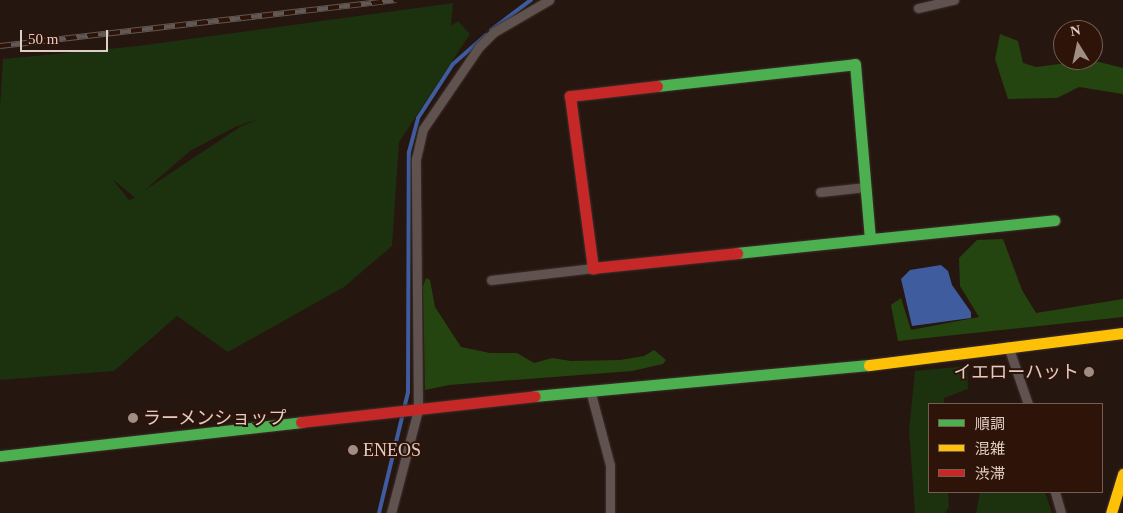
<!DOCTYPE html>
<html>
<head>
<meta charset="utf-8">
<style>
  body { margin:0 }
  #map { position:relative; width:1123px; height:513px; overflow:hidden; background:#261610; font-family:"Times New Roman","Noto Sans JP",serif }
  div>[style] { position:absolute }
  .green>* { inset:0; background:#1c310d }
  .forest>* { inset:0; background:#254510 }
  .water>* { inset:0; background:#3e5c9e }
  .stream>* { height:4px; margin:-2px; padding:0 2px; transform-origin:2px; border-radius:2px; background:#3e5c9e }
  .roads { filter:drop-shadow(0 0 1px #3d302c) drop-shadow(0 0 1px #3d302c) }
  .street>* { height:9px; margin:-4.5px; padding:0 4.5px; transform-origin:4.5px; border-radius:4.5px; background:#60534f }
  .fast>* { height:11px; margin:-5.5px; padding:0 5.5px; transform-origin:5.5px; border-radius:5.5px; background:#4caf50 }
  .slow>* { height:11px; margin:-5.5px; padding:0 5.5px; transform-origin:5.5px; border-radius:5.5px; background:#ffc107 }
  .jam>* { height:11px; margin:-5.5px; padding:0 5.5px; transform-origin:5.5px; border-radius:5.5px; background:#c62828 }
  .rail>* { height:5.5px; margin-top:-2.75px; transform-origin:0; background:repeating-linear-gradient(90deg,#2e1308 0 11px,#635854 0 22px); box-sizing:border-box; border-block:1px solid #635854 }
  .dots>* { width:14px; height:14px; translate:-50% -50%; box-sizing:border-box; border:2px solid #2e1308; border-radius:50% }
  span { translate:-50% -50%; white-space:nowrap; text-align:center; line-height:1.15; -webkit-text-stroke:4px #2e1308; paint-order:stroke }
  .poi-label { font-size:18px; color:#e0cdc5 }
  .right { translate:-100% -50%; text-align:right }
  .left { translate:0 -50%; text-align:left }
  .legend { position:absolute; left:928px; top:403px; width:175px; height:90px; box-sizing:border-box; background:#2e1308; border:1px solid #755d54; margin:0; padding:6px 9px; list-style:none; font-size:15px; color:#e0cdc5 }
  .legend li { display:flex; align-items:center; gap:10px; height:25px }
  .legend b { width:25px; border:1px solid #755d54 }
  .north { position:absolute; left:1053px; top:20px; width:50px; height:50px; box-sizing:border-box; background:#2e1308; border:1px solid #755d54; border-radius:50%; rotate:350deg; font-size:14px; font-weight:700; line-height:20px; text-align:center; color:#e0cdc5 }
  .north::after { content:''; display:block; margin:auto; width:18px; height:22px; background:#9f8d86; clip-path:polygon(50% 0,100% 100%,50% 72%,0 100%) }
  .scale { position:absolute; left:20px; top:30px; width:88px; height:22px; box-sizing:border-box; border:2px solid #e0cdc5; border-top:0; padding-left:6px; font-size:15px; line-height:18px; white-space:nowrap; color:#e0cdc5; -webkit-text-stroke:4px #2e1308; paint-order:stroke }
</style>
</head>
<body>
<div id="map">
  <div class="green">
    <div style="clip-path:polygon(evenodd,453px 3px,451px 26px,458px 21px,470px 34px,399px 142px,392px 246px,344px 287px,228px 352px,177px 316px,114px 371px,0 380px,0 107px,3px 59px,138px 46px,453px 3px,258px 119px,240px 127px,145px 190px,190px 151px,235px 127px,258px 119px,453px 3px,114px 181px,115px 181px,135px 198px,129px 200px,114px 181px)"></div>
    <div style="clip-path:polygon(967px 366px,968px 389px,944px 398px,944px 404px,929px 404px,929px 492px,948px 492px,949px 507px,945px 513px,915px 513px,909px 430px,915px 371px)"></div>
    <div style="clip-path:polygon(980px 492px,1045px 492px,1052px 513px,976px 513px)"></div>
  </div>
  <div class="forest">
    <div style="clip-path:polygon(1000px 34px,1018px 41px,1023px 63px,1036px 67px,1091px 60px,1123px 68px,1123px 94px,1079px 87px,1057px 98px,1008px 99px,995px 59px)"></div>
    <div style="clip-path:polygon(1003px 239px,1022px 290px,1036px 313px,1123px 299px,1123px 317px,898px 341px,891px 305px,901px 298px,911px 330px,979px 317px,960px 286px,959px 258px,977px 240px)"></div>
    <div style="clip-path:polygon(426px 278px,430px 280px,435px 307px,461px 347px,490px 353px,517px 353px,534px 363px,552px 358px,571px 361px,620px 360px,644px 356px,654px 350px,666px 360px,663px 364px,632px 371px,449px 385px,425px 390px,423px 287px)"></div>
  </div>
  <div class="water">
    <div style="clip-path:polygon(941px 265px,948px 271px,952px 285px,971px 312px,971px 318px,912px 326px,901px 279px,910px 270px)"></div>
  </div>
  <div class="stream">
    <div style="left:491px;top:30px;width:50px;rotate:-36.9deg"></div>
    <div style="left:379px;top:513px;width:124px;rotate:-76.5deg"></div>
    <div style="left:408px;top:392px;width:240px;rotate:-89.8deg"></div>
    <div style="left:409px;top:152px;width:35px;rotate:-75deg"></div>
    <div style="left:418px;top:118px;width:64px;rotate:-57.1deg"></div>
    <div style="left:453px;top:64px;width:44px;rotate:-41.3deg"></div>
  </div>
  <div class="roads">
    <div class="street">
      <div style="left:918px;top:8px;width:37px;rotate:-13deg"></div>
      <div style="left:820px;top:192px;width:46px;rotate:-6.2deg"></div>
      <div style="left:491px;top:280px;width:103px;rotate:-6.7deg"></div>
      <div style="left:1008px;top:346px;width:61px;rotate:71deg"></div>
      <div style="left:590px;top:390px;width:78px;rotate:75.1deg"></div>
      <div style="left:610px;top:465px;width:48px;rotate:90deg"></div>
      <div style="left:1055px;top:492px;width:22px;rotate:74deg"></div>
      <div style="left:391px;top:513px;width:106px;rotate:-75.3deg"></div>
      <div style="left:418px;top:410px;width:251px;rotate:-90.5deg"></div>
      <div style="left:416px;top:159px;width:31px;rotate:-77deg"></div>
      <div style="left:423px;top:129px;width:99px;rotate:-55.7deg"></div>
      <div style="left:479px;top:47px;width:21px;rotate:-45deg"></div>
      <div style="left:494px;top:32px;width:64px;rotate:-30.2deg"></div>
    </div>
    <div class="fast">
      <div style="left:657px;top:86px;width:199px;rotate:-6.3deg"></div>
      <div style="left:855px;top:64px;width:175px;rotate:85.1deg"></div>
      <div style="left:737px;top:253px;width:319px;rotate:-5.9deg"></div>
      <div style="left:535px;top:396px;width:335px;rotate:-5.3deg"></div>
      <div style="left:0;top:456px;width:303px;rotate:-6.4deg"></div>
    </div>
    <div class="slow">
      <div style="left:869px;top:365px;width:256px;rotate:-7.2deg"></div>
      <div style="left:1111px;top:513px;width:41px;rotate:-72.9deg"></div>
    </div>
    <div class="jam">
      <div style="left:657px;top:86px;width:88px;rotate:173.4deg"></div>
      <div style="left:570px;top:96px;width:174px;rotate:82.4deg"></div>
      <div style="left:593px;top:268px;width:145px;rotate:-5.9deg"></div>
      <div style="left:301px;top:422px;width:235px;rotate:-6.3deg"></div>
    </div>
  </div>
  <div class="rail">
    <div style="left:0;top:46px;width:399px;rotate:-6.6deg"></div>
  </div>
  <div class="dots">
    <div style="left:1089px;top:372px;background:#9f8d86"></div>
    <div style="left:133px;top:418px;background:#9f8d86"></div>
    <div style="left:353px;top:450px;background:#9f8d86"></div>
  </div>
  <div class="poi-label">
    <span class="right" style="left:1079px;top:372px">イエローハット</span>
    <span class="left" style="left:143px;top:418px">ラーメンショップ</span>
    <span class="left" style="left:363px;top:450px">ENEOS</span>
  </div>
  <ul class="legend">
  <li><b style="height:6px;background:#4caf50"></b>順調</li>
  <li><b style="height:6px;background:#ffc107"></b>混雑</li>
  <li><b style="height:6px;background:#c62828"></b>渋滞</li>
  </ul>
  <div class="north">N</div>
  <div class="scale">50 m</div>
</div>
</body>
</html>
